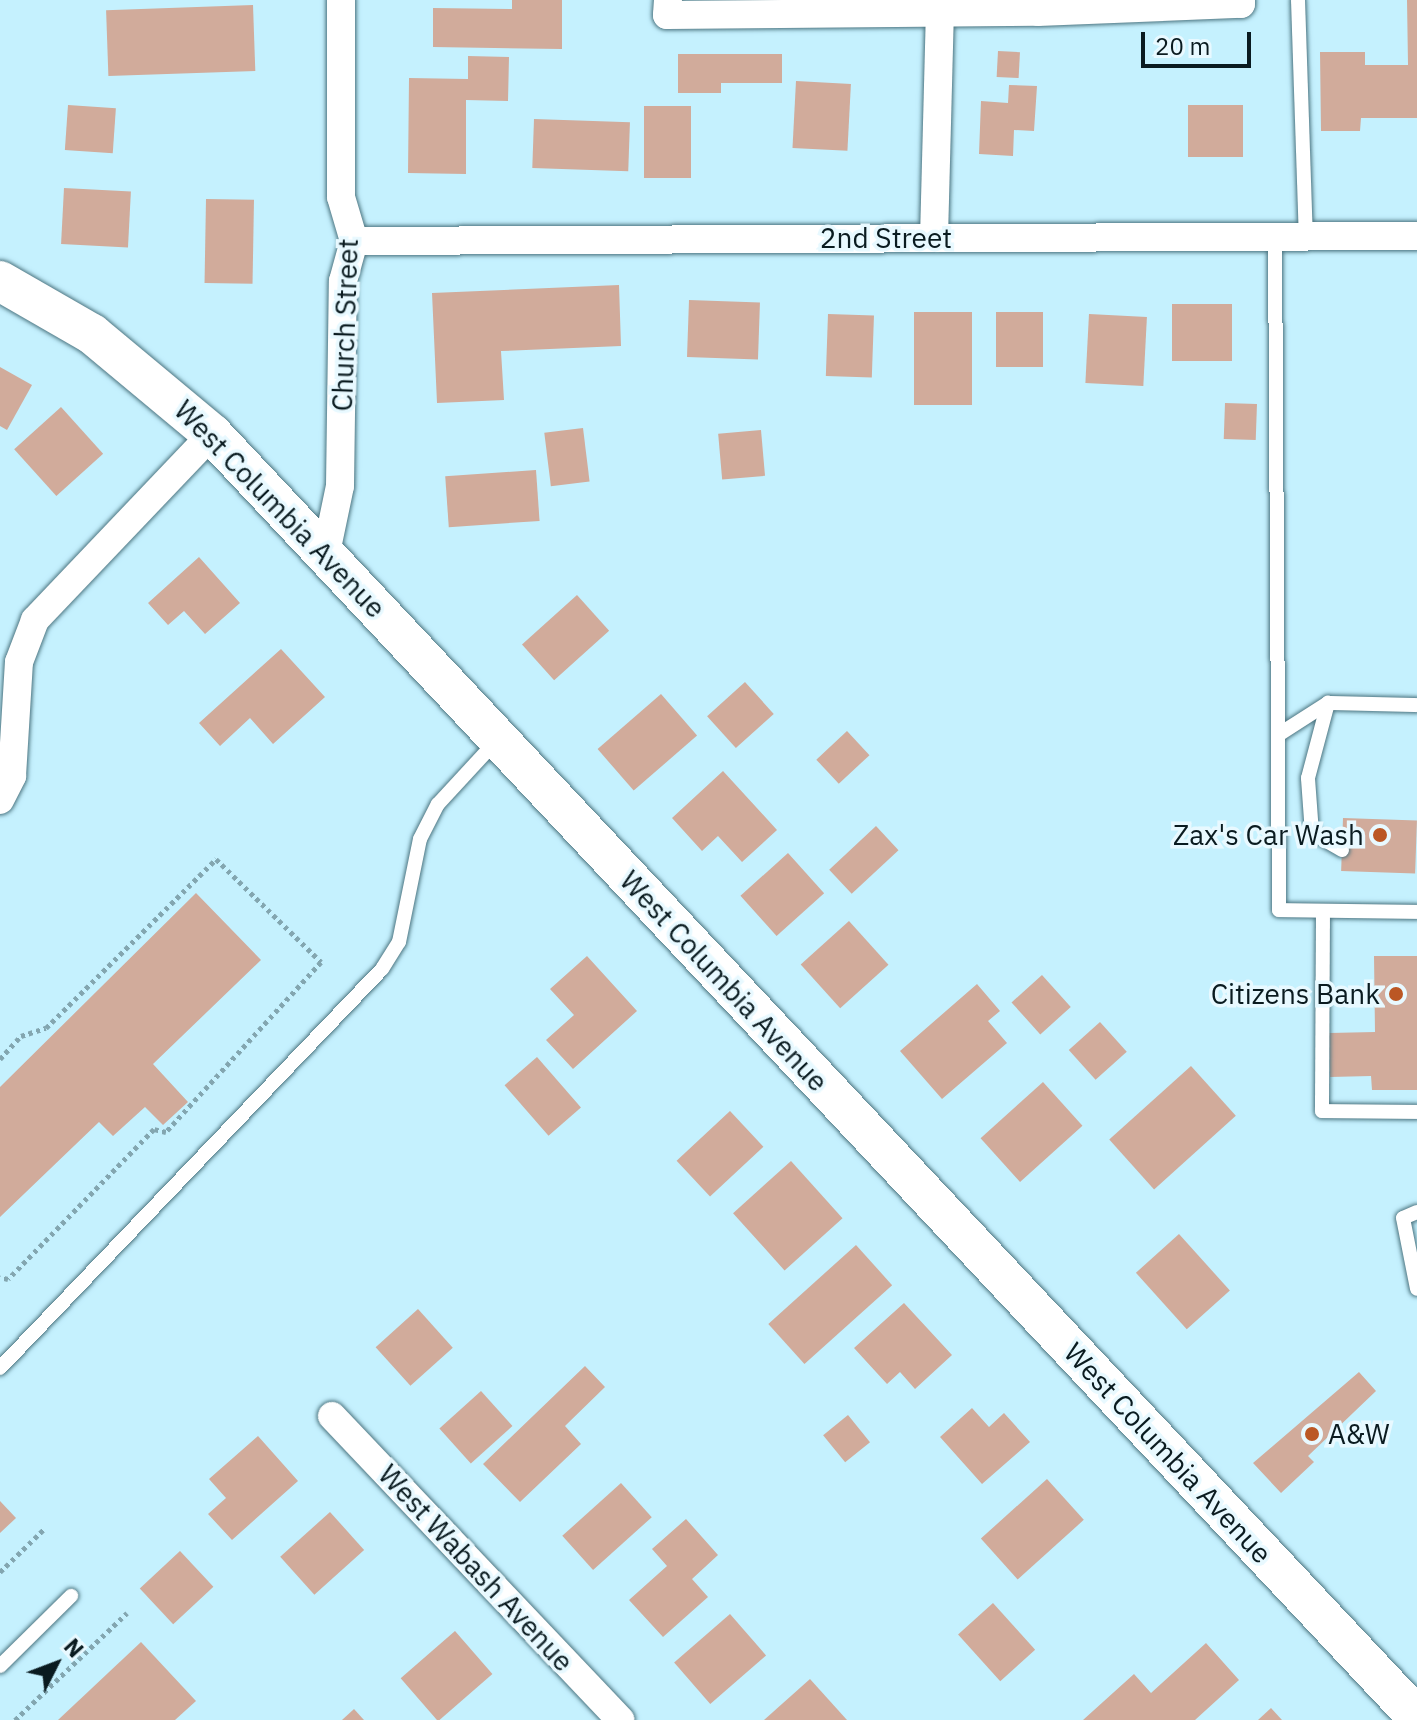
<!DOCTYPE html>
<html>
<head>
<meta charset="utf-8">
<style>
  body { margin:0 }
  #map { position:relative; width:1417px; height:1720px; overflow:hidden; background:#c5f1fe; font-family:"IBM Plex Sans",sans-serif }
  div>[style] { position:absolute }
  .building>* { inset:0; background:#d1ab9b; transform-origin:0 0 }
  .path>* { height:5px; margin-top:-2.5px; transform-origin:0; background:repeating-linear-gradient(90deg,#83a6b0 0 4px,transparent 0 8px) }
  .roads { filter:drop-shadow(0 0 2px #4c7581) drop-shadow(0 0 2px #4c7581) }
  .lane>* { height:14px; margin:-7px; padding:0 7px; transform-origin:7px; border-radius:7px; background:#fff }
  .street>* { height:28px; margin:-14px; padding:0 14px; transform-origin:14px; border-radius:14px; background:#fff }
  .secondary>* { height:40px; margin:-20px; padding:0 20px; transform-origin:20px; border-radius:20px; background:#fff }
  .dots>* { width:22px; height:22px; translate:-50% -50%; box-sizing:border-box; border:4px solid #e8f9ff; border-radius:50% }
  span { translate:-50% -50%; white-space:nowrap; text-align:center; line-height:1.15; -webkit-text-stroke:7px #e8f9ff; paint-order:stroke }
  .street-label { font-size:28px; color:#0a1b20 }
  .poi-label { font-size:28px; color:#0a1b20 }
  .right { translate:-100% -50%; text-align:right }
  .left { translate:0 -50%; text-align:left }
  .north { position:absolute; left:16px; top:1624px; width:80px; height:80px; -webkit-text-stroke:6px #e8f9ff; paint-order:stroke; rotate:48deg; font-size:22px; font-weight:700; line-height:32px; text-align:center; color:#0a1b20 }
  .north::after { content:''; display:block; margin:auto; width:28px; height:36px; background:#0a1b20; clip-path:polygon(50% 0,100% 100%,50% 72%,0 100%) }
  .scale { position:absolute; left:1141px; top:32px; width:110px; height:36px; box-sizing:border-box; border:4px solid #0a1b20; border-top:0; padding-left:10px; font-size:24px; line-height:28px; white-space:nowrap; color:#0a1b20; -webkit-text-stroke:6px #e8f9ff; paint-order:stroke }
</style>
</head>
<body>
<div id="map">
  <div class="building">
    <div style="clip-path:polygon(512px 0,562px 0,562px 49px,433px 47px,433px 8px,512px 9px)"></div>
    <div style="clip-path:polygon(1407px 0,1417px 0,1417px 118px,1361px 118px,1360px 131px,1321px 131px,1320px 52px,1365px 52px,1365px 65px,1408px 65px)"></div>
    <div style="left:253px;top:5px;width:66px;height:147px;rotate:88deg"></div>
    <div style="left:998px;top:51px;width:22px;height:26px;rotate:3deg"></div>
    <div style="clip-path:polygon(678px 54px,782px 54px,782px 83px,721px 83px,721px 93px,678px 93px)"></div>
    <div style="clip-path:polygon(468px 56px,509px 57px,508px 101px,466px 100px,466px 174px,408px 173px,409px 78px,468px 79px)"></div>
    <div style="left:796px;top:81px;width:55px;height:67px;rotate:3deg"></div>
    <div style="clip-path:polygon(1009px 85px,1037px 86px,1034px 131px,1014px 130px,1013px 156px,979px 154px,981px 101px,1008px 103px)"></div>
    <div style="left:68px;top:105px;width:48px;height:45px;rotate:4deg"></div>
    <div style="left:1188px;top:105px;width:55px;height:52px"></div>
    <div style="left:644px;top:106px;width:47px;height:72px"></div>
    <div style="left:534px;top:119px;width:96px;height:49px;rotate:2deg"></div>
    <div style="left:64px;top:188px;width:67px;height:56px;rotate:3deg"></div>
    <div style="left:206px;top:199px;width:48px;height:84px;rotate:1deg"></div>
    <div style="clip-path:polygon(619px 285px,621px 346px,501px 351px,504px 400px,437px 403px,432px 293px)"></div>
    <div style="left:689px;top:300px;width:71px;height:57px;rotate:2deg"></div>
    <div style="left:1172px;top:304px;width:60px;height:57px"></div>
    <div style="left:914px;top:312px;width:58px;height:93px"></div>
    <div style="left:996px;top:312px;width:47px;height:55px"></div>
    <div style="left:828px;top:314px;width:46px;height:62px;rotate:2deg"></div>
    <div style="left:1089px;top:314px;width:58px;height:69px;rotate:3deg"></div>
    <div style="clip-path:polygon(0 367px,32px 385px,7px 430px,0 426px)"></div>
    <div style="left:1225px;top:403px;width:32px;height:36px;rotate:2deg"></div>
    <div style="left:61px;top:407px;width:63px;height:63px;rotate:48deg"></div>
    <div style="left:583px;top:428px;width:54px;height:39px;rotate:83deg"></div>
    <div style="left:761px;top:430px;width:46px;height:43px;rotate:85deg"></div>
    <div style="left:536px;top:470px;width:51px;height:91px;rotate:86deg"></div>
    <div style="clip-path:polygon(199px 557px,240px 603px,205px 634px,184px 611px,168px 625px,148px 603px)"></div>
    <div style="left:577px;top:595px;width:48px;height:74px;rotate:48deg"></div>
    <div style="clip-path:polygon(281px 649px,325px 697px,273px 744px,250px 718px,220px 746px,199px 723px)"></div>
    <div style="left:745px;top:682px;width:43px;height:51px;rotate:48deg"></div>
    <div style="left:661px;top:694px;width:55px;height:84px;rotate:49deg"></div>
    <div style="left:847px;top:731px;width:33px;height:42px;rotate:47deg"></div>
    <div style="clip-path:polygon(723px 771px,777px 830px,742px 862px,718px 836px,702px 851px,672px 818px)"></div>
    <div style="left:1343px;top:818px;width:74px;height:53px;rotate:2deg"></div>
    <div style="left:876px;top:826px;width:33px;height:64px;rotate:47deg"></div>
    <div style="left:788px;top:853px;width:54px;height:64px;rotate:48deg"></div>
    <div style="clip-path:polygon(196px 893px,261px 960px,153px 1064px,188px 1102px,163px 1125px,145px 1107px,113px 1136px,99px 1122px,0 1217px,0 1087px)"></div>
    <div style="left:849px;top:921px;width:59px;height:65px;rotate:48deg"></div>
    <div style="clip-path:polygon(587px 956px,637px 1011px,573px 1069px,546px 1040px,574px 1015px,550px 989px)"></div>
    <div style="clip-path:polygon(1374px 956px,1417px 956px,1417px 1090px,1372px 1090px,1371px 1076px,1330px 1077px,1329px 1033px,1375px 1032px)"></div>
    <div style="left:1042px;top:975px;width:43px;height:41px;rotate:48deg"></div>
    <div style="clip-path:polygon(977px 984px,1000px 1011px,988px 1021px,1007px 1043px,942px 1099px,900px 1051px)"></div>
    <div style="left:1100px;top:1022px;width:40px;height:42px;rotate:48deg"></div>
    <div style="left:537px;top:1057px;width:67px;height:43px;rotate:49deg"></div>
    <div style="left:1191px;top:1066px;width:67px;height:110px;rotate:48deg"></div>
    <div style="left:1043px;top:1082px;width:59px;height:84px;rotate:48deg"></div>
    <div style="left:730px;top:1111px;width:49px;height:73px;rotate:47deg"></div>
    <div style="left:791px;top:1161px;width:77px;height:78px;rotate:48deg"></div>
    <div style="left:1179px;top:1234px;width:76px;height:58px;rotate:48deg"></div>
    <div style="left:856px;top:1245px;width:54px;height:118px;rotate:48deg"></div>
    <div style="clip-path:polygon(904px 1303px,952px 1355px,915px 1389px,900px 1372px,887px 1384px,854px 1348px)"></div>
    <div style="left:418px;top:1309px;width:52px;height:57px;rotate:48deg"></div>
    <div style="clip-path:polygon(585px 1366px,605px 1387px,565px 1426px,581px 1444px,520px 1502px,483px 1464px)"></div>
    <div style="clip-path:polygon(1359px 1372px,1376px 1391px,1308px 1456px,1314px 1462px,1281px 1493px,1253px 1463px)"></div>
    <div style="left:481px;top:1391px;width:47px;height:56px;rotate:48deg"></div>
    <div style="clip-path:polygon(972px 1408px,989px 1427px,1004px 1413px,1030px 1442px,982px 1484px,940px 1437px)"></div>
    <div style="left:848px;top:1415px;width:35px;height:32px;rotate:51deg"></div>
    <div style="clip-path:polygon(258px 1436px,298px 1481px,232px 1540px,208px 1514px,226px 1498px,209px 1479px)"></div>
    <div style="left:1047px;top:1479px;width:55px;height:89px;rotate:48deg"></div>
    <div style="left:621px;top:1483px;width:46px;height:79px;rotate:48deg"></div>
    <div style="clip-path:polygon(0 1501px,16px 1518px,0 1533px)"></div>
    <div style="left:330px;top:1512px;width:51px;height:67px;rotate:48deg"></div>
    <div style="clip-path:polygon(686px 1519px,718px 1555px,692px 1579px,708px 1597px,663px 1637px,629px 1600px,667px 1566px,652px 1549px)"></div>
    <div style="left:180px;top:1551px;width:49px;height:55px;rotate:47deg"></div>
    <div style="left:993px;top:1603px;width:63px;height:47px;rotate:48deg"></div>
    <div style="left:730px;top:1614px;width:55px;height:74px;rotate:49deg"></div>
    <div style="left:455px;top:1631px;width:57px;height:72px;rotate:49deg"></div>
    <div style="clip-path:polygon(141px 1642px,196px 1701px,175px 1720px,58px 1720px)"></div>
    <div style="clip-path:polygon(1206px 1643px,1239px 1680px,1195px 1720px,1083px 1720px,1134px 1674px,1151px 1693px)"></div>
    <div style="clip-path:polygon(810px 1679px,847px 1720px,764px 1720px)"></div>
    <div style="clip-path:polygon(1271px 1708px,1282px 1720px,1258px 1720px)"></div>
    <div style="clip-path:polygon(354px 1709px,364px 1720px,342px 1720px)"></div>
  </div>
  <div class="path">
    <div style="left:0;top:1059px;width:31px;rotate:-48deg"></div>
    <div style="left:21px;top:1036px;width:26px;rotate:-18deg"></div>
    <div style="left:46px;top:1028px;width:240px;rotate:-44.8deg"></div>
    <div style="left:216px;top:859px;width:147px;rotate:44.4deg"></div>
    <div style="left:321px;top:962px;width:230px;rotate:132.4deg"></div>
    <div style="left:166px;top:1132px;width:12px;rotate:-166deg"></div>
    <div style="left:154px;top:1129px;width:209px;rotate:134.2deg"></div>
    <div style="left:8px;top:1279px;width:8px;rotate:-166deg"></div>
    <div style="left:0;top:1572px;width:62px;rotate:-44.3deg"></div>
    <div style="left:15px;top:1720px;width:155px;rotate:-43.7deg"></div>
  </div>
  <div class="roads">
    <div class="lane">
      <div style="left:1298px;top:0;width:237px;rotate:88.1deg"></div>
      <div style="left:1275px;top:237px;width:673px;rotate:89.66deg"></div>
      <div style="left:1279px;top:910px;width:138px;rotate:0.8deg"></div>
      <div style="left:1278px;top:735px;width:59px;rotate:-32.6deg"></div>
      <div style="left:1342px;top:850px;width:34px;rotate:-150deg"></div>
      <div style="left:1312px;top:833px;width:55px;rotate:-94.2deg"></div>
      <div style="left:1308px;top:778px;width:78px;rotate:-75.1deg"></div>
      <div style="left:1328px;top:703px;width:89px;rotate:1.3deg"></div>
      <div style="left:1323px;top:911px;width:200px;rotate:90.3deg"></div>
      <div style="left:1322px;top:1111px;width:95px;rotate:0.6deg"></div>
      <div style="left:1417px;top:1212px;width:15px;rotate:157deg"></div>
      <div style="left:1403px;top:1218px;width:72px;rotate:78.8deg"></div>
      <div style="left:0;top:1368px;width:552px;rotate:-46.25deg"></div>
      <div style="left:382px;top:969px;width:32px;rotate:-58deg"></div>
      <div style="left:399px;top:942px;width:105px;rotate:-78.5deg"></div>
      <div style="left:420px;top:839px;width:39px;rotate:-63deg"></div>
      <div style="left:438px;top:804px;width:87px;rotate:-47.3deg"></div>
      <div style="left:0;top:1666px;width:100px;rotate:-44.6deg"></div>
    </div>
    <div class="street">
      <div style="left:668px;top:0;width:15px;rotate:94deg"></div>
      <div style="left:667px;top:15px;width:371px;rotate:-0.5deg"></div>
      <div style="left:1038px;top:12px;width:203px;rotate:-2.3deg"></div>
      <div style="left:1241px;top:4px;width:4px;rotate:-90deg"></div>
      <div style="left:934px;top:238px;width:224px;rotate:-88.5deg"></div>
      <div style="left:354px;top:241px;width:1063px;rotate:-0.27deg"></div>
      <div style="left:326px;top:553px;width:68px;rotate:-78.2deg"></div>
      <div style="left:340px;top:486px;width:205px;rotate:-89.2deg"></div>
      <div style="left:343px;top:281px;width:41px;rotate:-74.6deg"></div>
      <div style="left:354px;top:241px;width:46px;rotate:-106.5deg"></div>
      <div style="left:341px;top:197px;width:197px;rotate:-90deg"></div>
      <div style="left:0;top:800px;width:27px;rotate:-63deg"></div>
      <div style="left:12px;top:776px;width:114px;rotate:-86.5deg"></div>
      <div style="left:19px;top:662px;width:45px;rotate:-69.1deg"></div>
      <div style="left:35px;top:620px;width:257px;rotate:-46.4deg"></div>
      <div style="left:332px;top:1416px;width:419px;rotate:46.5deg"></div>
    </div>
    <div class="secondary">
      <div style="left:0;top:281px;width:106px;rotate:29.9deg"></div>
      <div style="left:92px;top:334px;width:156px;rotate:39.8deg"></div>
      <div style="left:212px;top:434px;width:1760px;rotate:46.8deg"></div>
    </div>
  </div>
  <div class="dots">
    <div style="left:1380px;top:835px;background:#bb5724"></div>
    <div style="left:1396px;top:994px;background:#bb5724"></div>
    <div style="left:1312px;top:1434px;background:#bb5724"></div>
  </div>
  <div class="street-label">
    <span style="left:886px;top:238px">2nd Street</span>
    <span style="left:345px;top:325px;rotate:-88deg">Church Street</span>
    <span style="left:280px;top:509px;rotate:46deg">West Columbia Avenue</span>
    <span style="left:724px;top:981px;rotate:47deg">West Columbia Avenue</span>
    <span style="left:1168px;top:1453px;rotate:47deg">West Columbia Avenue</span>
    <span style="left:476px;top:1568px;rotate:47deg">West Wabash Avenue</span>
  </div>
  <div class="poi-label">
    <span class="right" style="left:1364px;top:835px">Zax's Car Wash</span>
    <span class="right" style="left:1380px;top:994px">Citizens Bank</span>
    <span class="left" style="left:1328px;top:1434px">A&amp;W</span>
  </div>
  <div class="north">N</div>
  <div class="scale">20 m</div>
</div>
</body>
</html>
